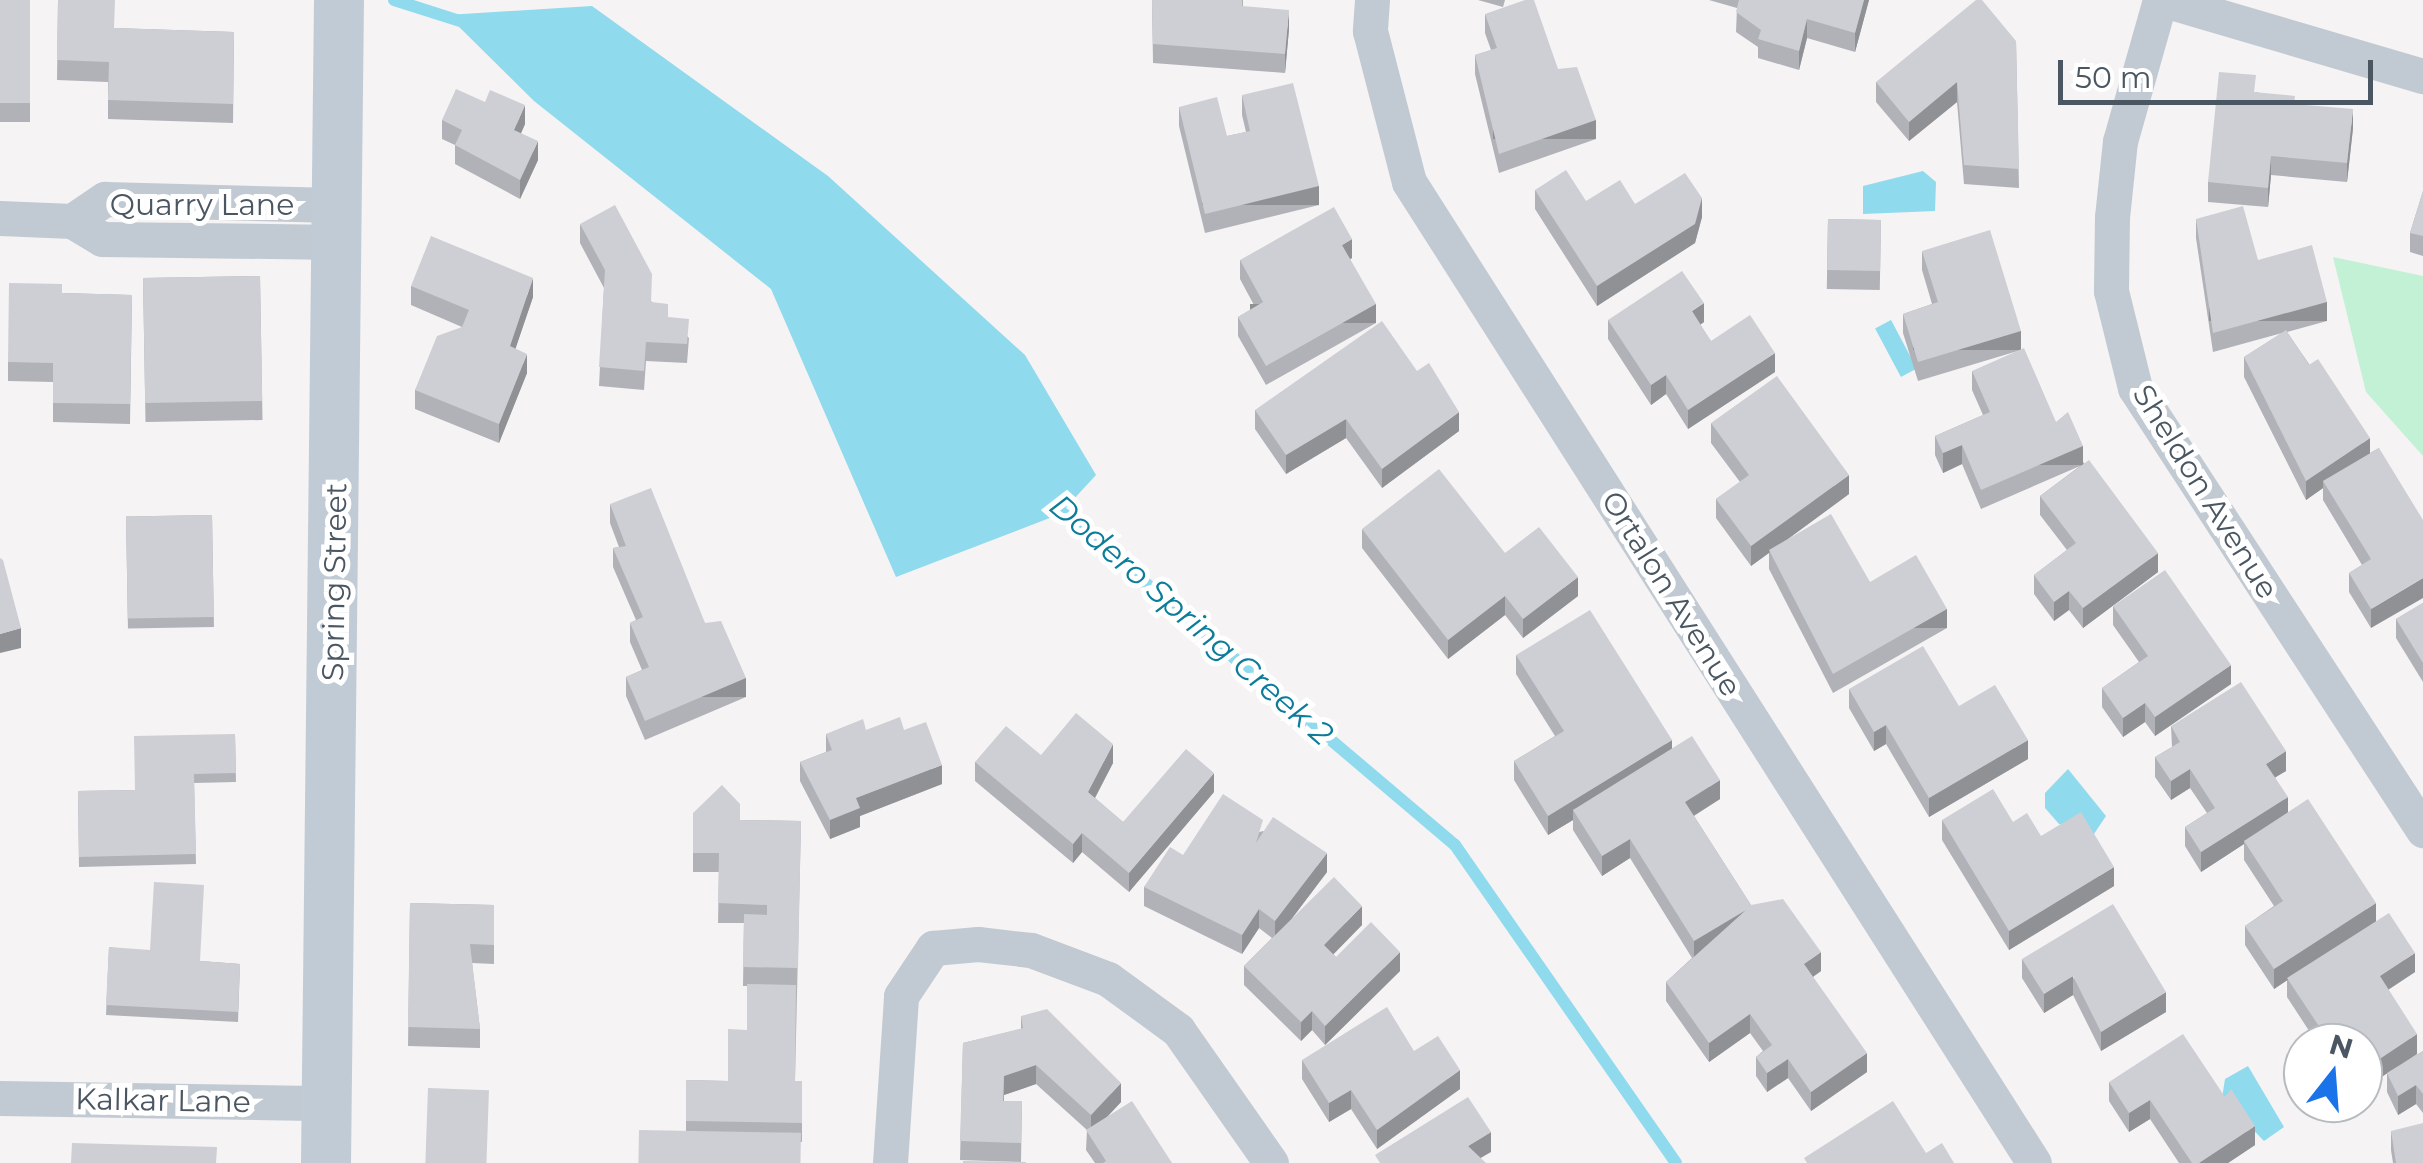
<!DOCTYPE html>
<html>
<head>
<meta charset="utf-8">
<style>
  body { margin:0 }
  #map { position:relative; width:2423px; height:1163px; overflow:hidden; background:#f5f3f3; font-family:Montserrat,sans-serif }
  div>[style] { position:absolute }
  .green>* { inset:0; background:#c3f1d5 }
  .water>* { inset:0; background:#90daee; transform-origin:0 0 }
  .stream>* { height:12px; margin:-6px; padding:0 6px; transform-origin:6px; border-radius:6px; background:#90daee }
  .street>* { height:35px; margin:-17.5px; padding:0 17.5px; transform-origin:17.5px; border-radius:17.5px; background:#c1cad2 }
  .secondary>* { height:50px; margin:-25px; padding:0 25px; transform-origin:25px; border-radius:25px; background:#c1cbd6 }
  .wall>* { inset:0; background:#b0b2b7; transform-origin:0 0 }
  .shaded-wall>* { inset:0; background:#909195; transform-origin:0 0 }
  .building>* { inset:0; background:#cdcfd5; transform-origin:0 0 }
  span { translate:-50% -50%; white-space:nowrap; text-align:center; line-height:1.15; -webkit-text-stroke:10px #fff; paint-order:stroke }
  .street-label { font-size:30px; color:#4a5661 }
  .water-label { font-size:32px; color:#0c7c9b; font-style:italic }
  .north { position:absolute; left:2283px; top:1023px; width:100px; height:100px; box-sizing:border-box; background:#fff; border:2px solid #b7bbc0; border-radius:50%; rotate:17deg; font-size:28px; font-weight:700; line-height:40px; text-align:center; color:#4a5661 }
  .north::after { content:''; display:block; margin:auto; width:35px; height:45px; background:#1a73e8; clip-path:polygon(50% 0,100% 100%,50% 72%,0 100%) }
  .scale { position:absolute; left:2058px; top:60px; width:315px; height:45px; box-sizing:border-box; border:5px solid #4a5661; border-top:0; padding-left:12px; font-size:30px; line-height:35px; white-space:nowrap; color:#4a5661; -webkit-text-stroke:8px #fff; paint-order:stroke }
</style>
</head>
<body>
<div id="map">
  <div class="green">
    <div style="clip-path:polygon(2333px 257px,2423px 276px,2423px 456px,2366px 392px)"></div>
  </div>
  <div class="water">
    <div style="clip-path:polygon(592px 6px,828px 176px,1025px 355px,1096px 475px,1060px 514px,896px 577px,771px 289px,534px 101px,447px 15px)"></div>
    <div style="clip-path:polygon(1923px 171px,1936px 182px,1935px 211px,1863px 214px,1863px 186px)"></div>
    <div style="left:1891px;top:320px;width:55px;height:18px;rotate:62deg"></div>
    <div style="clip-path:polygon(2068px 769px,2106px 816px,2094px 834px,2059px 824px,2045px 808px,2045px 793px)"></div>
    <div style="clip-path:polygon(2248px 1066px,2284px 1127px,2264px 1141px,2222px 1098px,2225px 1079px)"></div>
  </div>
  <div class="stream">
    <div style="left:394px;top:0;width:72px;rotate:17.7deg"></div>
    <div style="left:1051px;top:503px;width:529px;rotate:40.25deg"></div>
    <div style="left:1455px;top:845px;width:387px;rotate:55.2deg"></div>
  </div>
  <div class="street">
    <div style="left:1372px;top:0;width:31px;rotate:94deg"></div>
    <div style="left:1370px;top:31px;width:156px;rotate:75.5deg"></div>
    <div style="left:1409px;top:182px;width:1163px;rotate:57.5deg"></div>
    <div style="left:2160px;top:0;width:147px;rotate:105.8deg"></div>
    <div style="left:2120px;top:141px;width:76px;rotate:96deg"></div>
    <div style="left:2112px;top:217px;width:74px;rotate:90.8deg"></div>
    <div style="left:2111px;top:291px;width:100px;rotate:76.1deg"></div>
    <div style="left:2135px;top:388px;width:528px;rotate:56.91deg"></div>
    <div style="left:2164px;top:0;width:270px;rotate:16.4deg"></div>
    <div style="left:0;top:218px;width:72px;rotate:2.4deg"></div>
    <div style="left:72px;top:221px;width:35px;rotate:31deg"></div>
    <div style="left:102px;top:239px;width:236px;rotate:0.7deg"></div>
    <div style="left:72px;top:221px;width:40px;rotate:-34deg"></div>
    <div style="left:105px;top:199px;width:232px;rotate:1.5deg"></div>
    <div style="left:0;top:1098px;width:327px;rotate:0.9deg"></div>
    <div style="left:890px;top:1163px;width:167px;rotate:-86.2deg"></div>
    <div style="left:901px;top:996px;width:58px;rotate:-56.3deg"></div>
    <div style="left:933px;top:948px;width:45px;rotate:-5.1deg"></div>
    <div style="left:978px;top:944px;width:53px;rotate:6.5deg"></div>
    <div style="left:1031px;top:950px;width:82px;rotate:20.6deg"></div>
    <div style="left:1108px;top:979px;width:87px;rotate:36.1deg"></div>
    <div style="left:1178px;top:1030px;width:162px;rotate:55deg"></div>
  </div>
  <div class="secondary">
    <div style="left:326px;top:1163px;width:1163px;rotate:-89.36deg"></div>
  </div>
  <div class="wall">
    <div style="left:0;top:0;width:30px;height:122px"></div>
    <div style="clip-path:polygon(58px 0,114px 28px,234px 32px,233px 123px,108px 119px,108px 82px,57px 80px)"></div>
    <div style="clip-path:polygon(1152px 0,1243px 0,1243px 7px,1289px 29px,1285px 73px,1153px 63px)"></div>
    <div style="clip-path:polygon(1478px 0,1505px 0,1503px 7px)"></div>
    <div style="clip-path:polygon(1709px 0,1869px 0,1855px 52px,1807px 38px,1799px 70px,1758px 58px,1758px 47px,1736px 32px,1737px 8px)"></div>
    <div style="clip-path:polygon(1485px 14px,1558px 69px,1596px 139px,1499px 173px,1475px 74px,1475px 55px,1491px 50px,1485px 33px)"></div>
    <div style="clip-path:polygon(2016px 41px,2019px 188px,1964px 184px,1957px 102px,1909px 141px,1876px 102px,1876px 82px)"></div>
    <div style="clip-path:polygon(2256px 92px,2295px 104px,2353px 128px,2347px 182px,2271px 175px,2268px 207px,2208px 202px,2208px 182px)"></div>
    <div style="clip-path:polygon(1242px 95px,1319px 205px,1205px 233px,1179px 126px,1179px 107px,1227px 136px,1246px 132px,1242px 115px)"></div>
    <div style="clip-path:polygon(442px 120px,525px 124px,521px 133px,538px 160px,520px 199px,455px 164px,455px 145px,442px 139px)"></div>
    <div style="clip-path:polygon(1535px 190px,1586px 201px,1635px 204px,1702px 217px,1695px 243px,1597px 306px,1535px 209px)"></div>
    <div style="clip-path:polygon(2423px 191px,2423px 256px,2410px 252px,2410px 233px)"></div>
    <div style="left:1828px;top:219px;width:53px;height:70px;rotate:1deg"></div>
    <div style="clip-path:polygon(2196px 219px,2258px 260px,2327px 321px,2287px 332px,2370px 453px,2379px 448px,2371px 628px,2349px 592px,2349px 573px,2362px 565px,2323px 500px,2323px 488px,2306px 500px,2244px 377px,2244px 357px,2282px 333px,2213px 352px,2196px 238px)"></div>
    <div style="clip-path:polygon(580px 224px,652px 302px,689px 338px,687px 363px,646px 361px,644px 390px,599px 386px,604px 288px,580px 243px)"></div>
    <div style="clip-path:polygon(1922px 251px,2021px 350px,1918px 381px,1903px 333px,1903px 314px,1932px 304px,1922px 270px)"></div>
    <div style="clip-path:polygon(1352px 258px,1350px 259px,1376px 323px,1266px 385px,1238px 336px,1238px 317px,1255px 307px,1240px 279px,1240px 260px)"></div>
    <div style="left:260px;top:276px;width:144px;height:117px;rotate:89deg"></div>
    <div style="clip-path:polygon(411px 286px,533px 297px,515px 349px,527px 373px,499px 443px,415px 409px,415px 390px,462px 327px,411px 305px)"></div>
    <div style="clip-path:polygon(62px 293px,132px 295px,130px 424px,53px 422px,53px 382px,8px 381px,8px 362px)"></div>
    <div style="clip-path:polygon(1608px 320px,1704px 322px,1700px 325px,1711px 341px,1775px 372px,1688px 429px,1666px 394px,1651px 405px,1608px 339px)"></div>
    <div style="clip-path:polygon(1972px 371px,2056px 422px,2158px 572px,2083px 628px,2069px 610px,2054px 621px,2034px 594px,2034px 575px,2067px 550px,2040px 515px,2040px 496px,2080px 466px,1981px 509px,1962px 464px,1943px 473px,1935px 455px,1935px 436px,1983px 415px,1972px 390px)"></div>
    <div style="clip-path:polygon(1255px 410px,1459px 431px,1382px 488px,1346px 438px,1286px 474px,1255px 429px)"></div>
    <div style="clip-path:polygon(1711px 423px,1849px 494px,1788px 539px,1870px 582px,1947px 628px,1833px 693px,1769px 569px,1769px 553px,1751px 566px,1716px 518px,1716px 499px,1740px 482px,1711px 443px)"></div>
    <div style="clip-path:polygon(610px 504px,705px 623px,746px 697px,645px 740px,626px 696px,626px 677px,642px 670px,630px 642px,630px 623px,636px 620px,613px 567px,613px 548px,619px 547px,610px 523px)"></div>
    <div style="left:212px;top:515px;width:112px;height:86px;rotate:89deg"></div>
    <div style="clip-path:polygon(1362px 529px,1505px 553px,1578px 596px,1523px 638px,1505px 615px,1448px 659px,1362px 548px)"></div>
    <div style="clip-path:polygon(2423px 603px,2423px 682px,2396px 638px,2396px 619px)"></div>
    <div style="clip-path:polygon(2113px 606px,2231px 684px,2155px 736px,2145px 722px,2123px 737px,2102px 707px,2102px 688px,2139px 662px,2113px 625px)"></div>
    <div style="clip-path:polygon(1516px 655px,1672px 748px,1720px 799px,1694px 816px,1751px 905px,1821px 971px,1813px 977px,1867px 1072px,1811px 1111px,1788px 1078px,1767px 1092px,1756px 1076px,1756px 1057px,1763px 1051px,1750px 1033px,1709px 1062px,1666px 1001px,1666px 982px,1692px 958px,1630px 858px,1602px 876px,1573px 830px,1573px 820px,1548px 835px,1514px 780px,1514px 761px,1555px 736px,1516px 674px)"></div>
    <div style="clip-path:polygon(1849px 689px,1959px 706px,2028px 759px,1929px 817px,1886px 744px,1874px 751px,1849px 708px)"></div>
    <div style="clip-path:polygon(2171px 726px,2286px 771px,2275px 777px,2288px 812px,2376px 921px,2415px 972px,2388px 990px,2417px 1054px,2400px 1065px,2423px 1051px,2423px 1113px,2416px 1104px,2398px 1115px,2387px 1092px,2387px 1073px,2363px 1089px,2363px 1043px,2317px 1043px,2287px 997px,2287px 980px,2274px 989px,2245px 945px,2245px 926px,2274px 906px,2244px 860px,2244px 844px,2201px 872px,2185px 846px,2185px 827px,2207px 813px,2190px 788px,2171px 800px,2155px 777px,2155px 757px,2172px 747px)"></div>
    <div style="clip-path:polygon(866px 730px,904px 730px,942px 784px,860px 816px,860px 827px,830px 839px,800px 781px,800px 762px,826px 752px,826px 734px)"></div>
    <div style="clip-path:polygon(235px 734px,236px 782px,194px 783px,196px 864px,79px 867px,78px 791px,135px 790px)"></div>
    <div style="clip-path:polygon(1041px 755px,1113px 763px,1095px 798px,1123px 822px,1214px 792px,1129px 892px,1082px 852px,1073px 863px,975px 781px,975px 762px)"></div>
    <div style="clip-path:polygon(693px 813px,740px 820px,801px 821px,795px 1081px,802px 1081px,802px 1142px,686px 1131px,686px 1080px,728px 1081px,747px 1030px,747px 986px,743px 986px,744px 923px,718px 923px,719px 872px,693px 872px)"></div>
    <div style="clip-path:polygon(1942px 820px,2013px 822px,2041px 836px,2114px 886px,2009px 950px,1942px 840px)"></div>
    <div style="clip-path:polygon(1263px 831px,1327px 872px,1292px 918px,1362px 925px,1333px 954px,1336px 957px,1400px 971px,1325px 1045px,1312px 1030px,1301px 1041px,1244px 985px,1244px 966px,1272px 938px,1259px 928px,1242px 954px,1144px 906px,1144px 887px,1183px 855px)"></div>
    <div style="clip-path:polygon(410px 903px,494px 905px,494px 964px,472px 963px,480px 1029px,480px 1048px,408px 1046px)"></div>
    <div style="clip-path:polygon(109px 947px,201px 961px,240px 964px,238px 1022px,106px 1015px)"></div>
    <div style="clip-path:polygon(2022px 959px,2166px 1012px,2101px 1051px,2073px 995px,2044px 1013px,2022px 978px)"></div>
    <div style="clip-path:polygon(1021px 1016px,1121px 1102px,1106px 1118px,1172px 1163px,1095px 1163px,1086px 1150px,1087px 1130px,1036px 1084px,1004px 1095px,1004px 1101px,1022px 1101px,1021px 1162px,960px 1160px,963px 1043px,1021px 1029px)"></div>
    <div style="clip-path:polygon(1414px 1051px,1460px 1089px,1377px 1149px,1351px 1109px,1329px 1122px,1302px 1079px,1302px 1060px)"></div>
    <div style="clip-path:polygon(2109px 1082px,2225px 1097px,2255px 1145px,2228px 1163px,2179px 1163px,2150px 1119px,2129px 1132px,2109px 1101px)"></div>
    <div style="clip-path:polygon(2391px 1131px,2423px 1163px,2393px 1163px,2391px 1150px)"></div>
  </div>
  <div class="shaded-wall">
    <div style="clip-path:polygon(1864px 0,1869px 0,1855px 52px,1855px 33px)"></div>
    <div style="clip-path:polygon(1289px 10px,1289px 29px,1285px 73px,1285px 54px)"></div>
    <div style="clip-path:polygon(1807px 19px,1807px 38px,1799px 70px,1799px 51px)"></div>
    <div style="clip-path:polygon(1957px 82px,1957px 102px,1909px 141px,1909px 122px)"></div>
    <div style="clip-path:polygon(525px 105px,525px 124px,514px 149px,514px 130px)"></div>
    <div style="clip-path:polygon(2353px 109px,2353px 128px,2347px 182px,2347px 163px)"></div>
    <div style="left:1596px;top:120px;width:19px;height:103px;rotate:90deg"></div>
    <div style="clip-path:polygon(538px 141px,538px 160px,520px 199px,520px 180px)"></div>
    <div style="clip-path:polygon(2271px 156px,2271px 175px,2268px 207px,2268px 188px)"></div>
    <div style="left:1319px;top:186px;width:19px;height:117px;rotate:90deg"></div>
    <div style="clip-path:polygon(1702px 198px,1702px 217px,1695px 243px,1597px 306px,1597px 286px)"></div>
    <div style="clip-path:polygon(1352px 239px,1352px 258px,1342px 264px,1342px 245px)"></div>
    <div style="clip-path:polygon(533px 278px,533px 297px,510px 365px,510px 346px)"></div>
    <div style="left:2327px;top:302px;width:19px;height:118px;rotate:90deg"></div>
    <div style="clip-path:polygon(1704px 303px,1704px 322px,1692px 330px,1692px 311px)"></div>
    <div style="left:1376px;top:304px;width:19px;height:126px;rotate:90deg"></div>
    <div style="left:2021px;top:331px;width:19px;height:108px;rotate:90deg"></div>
    <div style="clip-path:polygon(1775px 353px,1775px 372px,1688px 429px,1688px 410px)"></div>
    <div style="clip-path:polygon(527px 354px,527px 373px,499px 443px,499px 424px)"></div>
    <div style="clip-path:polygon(1666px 375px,1666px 394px,1651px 405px,1651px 385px)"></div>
    <div style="clip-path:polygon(1459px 412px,1459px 431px,1382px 488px,1382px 469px)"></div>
    <div style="clip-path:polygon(1346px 419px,1346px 438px,1286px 474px,1286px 455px)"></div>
    <div style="clip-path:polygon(2370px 438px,2370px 457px,2323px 481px,2323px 488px,2306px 500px,2306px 481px)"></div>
    <div style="clip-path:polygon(1962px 445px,1962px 464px,1943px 473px,1943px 453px)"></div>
    <div style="left:2083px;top:446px;width:19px;height:111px;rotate:90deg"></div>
    <div style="clip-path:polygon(1849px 475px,1849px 494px,1751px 566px,1751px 546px)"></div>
    <div style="clip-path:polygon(2158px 553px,2158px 572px,2083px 628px,2083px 608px)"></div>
    <div style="clip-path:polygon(1578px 577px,1578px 596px,1523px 638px,1523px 619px)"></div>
    <div style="clip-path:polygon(2423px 578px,2423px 598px,2371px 628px,2371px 609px)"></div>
    <div style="clip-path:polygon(2069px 591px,2069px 610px,2054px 621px,2054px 602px)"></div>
    <div style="clip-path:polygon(1505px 596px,1505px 615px,1448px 659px,1448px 640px)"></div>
    <div style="left:1947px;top:609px;width:19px;height:131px;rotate:90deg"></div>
    <div style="clip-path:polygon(21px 628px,21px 648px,0 653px,0 634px)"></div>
    <div style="clip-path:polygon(2231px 665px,2231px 684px,2155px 736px,2155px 717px)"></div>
    <div style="left:746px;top:678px;width:19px;height:110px;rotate:90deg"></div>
    <div style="clip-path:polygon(2145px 703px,2145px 722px,2123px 737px,2123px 718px)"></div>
    <div style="clip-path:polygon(1886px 725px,1886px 744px,1874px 751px,1874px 732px)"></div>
    <div style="clip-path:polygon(1672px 740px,1672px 759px,1573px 810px,1573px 820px,1548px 835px,1548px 816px)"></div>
    <div style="clip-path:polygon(2028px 740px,2028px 759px,1929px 817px,1929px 798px)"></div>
    <div style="clip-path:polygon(1113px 744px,1113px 763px,1088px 811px,1088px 792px)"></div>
    <div style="clip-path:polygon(2286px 751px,2286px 771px,2266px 783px,2266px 764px)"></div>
    <div style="clip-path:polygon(942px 765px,942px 784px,860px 816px,860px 827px,830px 839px,830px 820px,856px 798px)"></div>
    <div style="clip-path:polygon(2190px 769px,2190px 788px,2171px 800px,2171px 781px)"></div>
    <div style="clip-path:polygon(1214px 773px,1214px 792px,1129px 892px,1129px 873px)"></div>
    <div style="clip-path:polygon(1720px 780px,1720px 799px,1685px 821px,1685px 802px)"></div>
    <div style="clip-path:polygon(2288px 797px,2288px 816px,2244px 841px,2244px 844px,2201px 872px,2201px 852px)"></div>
    <div style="clip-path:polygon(1082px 833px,1082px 852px,1073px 863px,1073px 844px)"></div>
    <div style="clip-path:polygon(1630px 839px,1630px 858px,1602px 876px,1602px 856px)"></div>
    <div style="clip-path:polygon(1327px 853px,1327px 872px,1275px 941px,1275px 921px)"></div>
    <div style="clip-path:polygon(2114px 867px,2114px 886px,2009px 950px,2009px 931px)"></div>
    <div style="clip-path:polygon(2376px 903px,2376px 922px,2274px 989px,2274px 969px)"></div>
    <div style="clip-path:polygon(1362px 906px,1362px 925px,1324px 964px,1324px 945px)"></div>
    <div style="clip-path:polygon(1259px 909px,1259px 928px,1242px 954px,1242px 935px)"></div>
    <div style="clip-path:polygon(1746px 910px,1694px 960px,1694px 941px)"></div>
    <div style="clip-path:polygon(1400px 952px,1400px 971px,1325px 1045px,1325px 1026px)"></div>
    <div style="clip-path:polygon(1821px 952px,1821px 971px,1804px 983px,1804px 964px)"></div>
    <div style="clip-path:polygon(2415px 953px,2415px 972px,2380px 995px,2380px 976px)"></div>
    <div style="clip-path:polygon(2073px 976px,2073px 995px,2044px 1013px,2044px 994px)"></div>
    <div style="clip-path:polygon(2166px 992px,2166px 1012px,2101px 1051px,2101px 1032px)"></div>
    <div style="clip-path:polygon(1312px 1011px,1312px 1030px,1301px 1041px,1301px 1022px)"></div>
    <div style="clip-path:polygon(1750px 1014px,1750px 1033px,1709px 1062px,1709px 1043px)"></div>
    <div style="clip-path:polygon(2417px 1034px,2417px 1054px,2363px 1089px,2363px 1070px)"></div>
    <div style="clip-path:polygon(1867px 1053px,1867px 1072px,1811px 1111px,1811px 1092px)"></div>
    <div style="clip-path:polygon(1788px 1059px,1788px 1078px,1767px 1092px,1767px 1073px)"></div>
    <div style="clip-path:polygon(1036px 1065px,1036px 1084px,1004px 1095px,1003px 1120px,1004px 1076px)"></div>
    <div style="clip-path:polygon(1460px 1070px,1460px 1089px,1377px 1149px,1377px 1130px)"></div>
    <div style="clip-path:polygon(1121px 1083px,1121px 1102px,1091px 1134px,1091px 1115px)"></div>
    <div style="clip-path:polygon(2416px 1085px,2416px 1104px,2398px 1115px,2398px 1096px)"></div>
    <div style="clip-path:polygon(1351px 1090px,1351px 1109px,1329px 1122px,1329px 1103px)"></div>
    <div style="clip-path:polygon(2150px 1100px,2150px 1119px,2129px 1132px,2129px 1113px)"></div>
    <div style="clip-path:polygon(2255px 1126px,2255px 1145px,2228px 1163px,2199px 1163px)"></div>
    <div style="clip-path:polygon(1491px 1132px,1491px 1152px,1472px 1163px,1468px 1146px)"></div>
  </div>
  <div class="building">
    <div style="left:0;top:0;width:30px;height:103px"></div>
    <div style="clip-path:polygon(58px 0,115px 0,114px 28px,234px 32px,233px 104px,108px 100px,109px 62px,57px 60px)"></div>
    <div style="clip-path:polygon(1152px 0,1242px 0,1242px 6px,1289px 10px,1285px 54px,1153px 44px)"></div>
    <div style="clip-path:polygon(1525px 0,1534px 0,1558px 69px,1577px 67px,1596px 120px,1499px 154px,1475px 55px,1497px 48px,1485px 14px)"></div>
    <div style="clip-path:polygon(1739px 0,1864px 0,1855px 33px,1807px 19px,1799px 51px,1758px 39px,1761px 30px,1736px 12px)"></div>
    <div style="clip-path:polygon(1976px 0,1982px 0,2016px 41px,2019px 169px,1964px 165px,1957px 82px,1909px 122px,1876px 82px)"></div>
    <div style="clip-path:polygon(2219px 72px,2256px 75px,2254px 92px,2295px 96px,2294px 104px,2353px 109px,2347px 163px,2271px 156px,2268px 188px,2208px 182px)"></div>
    <div style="clip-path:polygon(1293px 83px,1319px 186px,1205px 214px,1179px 107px,1217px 97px,1227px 136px,1250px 131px,1242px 95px)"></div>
    <div style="clip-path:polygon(456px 89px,485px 102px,490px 90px,525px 105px,514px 130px,538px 141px,520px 180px,455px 145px,462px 130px,442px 120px)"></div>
    <div style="clip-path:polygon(1566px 170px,1586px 201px,1620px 180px,1635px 204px,1685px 173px,1702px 198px,1695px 224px,1597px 286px,1535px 190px)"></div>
    <div style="clip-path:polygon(2423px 191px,2423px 236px,2410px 233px)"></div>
    <div style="clip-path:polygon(615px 205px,652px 274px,651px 302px,668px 304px,668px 317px,689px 319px,687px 344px,646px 342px,644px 371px,599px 367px,605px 270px,580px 224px)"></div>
    <div style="clip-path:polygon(2243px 206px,2258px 260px,2312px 245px,2327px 302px,2213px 333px,2196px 219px)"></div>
    <div style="clip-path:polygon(1334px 207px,1352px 239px,1342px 245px,1376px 304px,1266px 366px,1238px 317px,1263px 302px,1240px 260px)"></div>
    <div style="left:1828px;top:219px;width:53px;height:51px;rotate:1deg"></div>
    <div style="clip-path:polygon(1990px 230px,2021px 331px,1918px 362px,1903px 314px,1938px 302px,1922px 251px)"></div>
    <div style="clip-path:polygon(431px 236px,533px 278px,510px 346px,527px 354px,499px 424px,415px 390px,437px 336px,462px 327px,469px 310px,411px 286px)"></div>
    <div style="clip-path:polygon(1682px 271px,1704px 303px,1692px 311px,1711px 341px,1750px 315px,1775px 353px,1688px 410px,1666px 375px,1651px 385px,1608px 320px)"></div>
    <div style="left:260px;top:276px;width:125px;height:117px;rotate:89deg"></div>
    <div style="clip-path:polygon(9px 283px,62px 284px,62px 293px,132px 295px,130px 404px,53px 403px,53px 363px,8px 362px)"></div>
    <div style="clip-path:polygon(1382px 321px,1417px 371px,1429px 363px,1459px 412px,1382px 469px,1346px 419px,1286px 455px,1255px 410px)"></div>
    <div style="clip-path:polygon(2286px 330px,2309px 365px,2318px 359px,2370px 438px,2306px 481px,2244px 357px)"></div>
    <div style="clip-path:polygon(2024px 348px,2056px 422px,2068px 412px,2083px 446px,1981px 490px,1962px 445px,1943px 453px,1935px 436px,1990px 412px,1972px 371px)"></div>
    <div style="clip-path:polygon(1777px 376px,1849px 475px,1751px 546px,1716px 499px,1749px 475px,1711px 423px)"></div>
    <div style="clip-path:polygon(2379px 448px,2423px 520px,2423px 578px,2371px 609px,2349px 573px,2371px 559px,2323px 481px)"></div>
    <div style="clip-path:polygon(2089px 460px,2158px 553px,2083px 608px,2069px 591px,2054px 602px,2034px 575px,2076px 543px,2040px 496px)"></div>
    <div style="clip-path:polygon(1439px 469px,1505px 553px,1539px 527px,1578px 577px,1523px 619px,1505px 596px,1448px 640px,1362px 529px)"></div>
    <div style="clip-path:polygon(651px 488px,705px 623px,721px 621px,746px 678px,645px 721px,626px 677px,649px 667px,630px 623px,643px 617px,613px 548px,626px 546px,610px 504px)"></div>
    <div style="clip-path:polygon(1831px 514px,1870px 582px,1916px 555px,1947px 609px,1833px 674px,1769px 550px)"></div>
    <div style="left:212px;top:515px;width:102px;height:86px;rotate:89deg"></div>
    <div style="clip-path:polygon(0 558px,3px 560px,21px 628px,0 634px)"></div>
    <div style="clip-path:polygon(2165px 570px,2231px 665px,2155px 717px,2145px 703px,2123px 718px,2102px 688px,2148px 656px,2113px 606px)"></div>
    <div style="clip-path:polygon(2423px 603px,2423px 663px,2396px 619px)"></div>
    <div style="clip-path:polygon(1590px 610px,1672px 740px,1548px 816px,1514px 761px,1564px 731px,1516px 655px)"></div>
    <div style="clip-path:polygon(1923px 646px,1959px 706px,1995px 685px,2028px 740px,1929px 798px,1886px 725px,1874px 732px,1849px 689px)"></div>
    <div style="clip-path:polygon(2241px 682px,2286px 751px,2266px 764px,2288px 797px,2201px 852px,2185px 827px,2215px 808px,2190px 769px,2171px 781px,2155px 757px,2180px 742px,2171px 726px)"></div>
    <div style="clip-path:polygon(1076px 713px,1113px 744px,1088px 792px,1123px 822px,1186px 749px,1214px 773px,1129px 873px,1082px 833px,1073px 844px,975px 762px,1006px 726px,1041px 755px)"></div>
    <div style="clip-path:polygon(900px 717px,904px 730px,926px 722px,942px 765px,856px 798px,860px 808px,830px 820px,800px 762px,832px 750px,826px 734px,863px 719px,866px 730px)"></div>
    <div style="clip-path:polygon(235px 734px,236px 773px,194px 774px,196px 854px,79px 857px,78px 791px,135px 790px,134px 736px)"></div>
    <div style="clip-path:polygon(1692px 736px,1720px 780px,1685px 802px,1751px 905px,1783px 899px,1821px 952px,1804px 964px,1867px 1053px,1811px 1092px,1788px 1059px,1767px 1073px,1756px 1057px,1772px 1045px,1750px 1014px,1709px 1043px,1666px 982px,1746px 910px,1694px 941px,1630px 839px,1602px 856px,1573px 810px)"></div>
    <div style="clip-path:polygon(722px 785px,740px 804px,740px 820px,801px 821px,798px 968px,743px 967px,744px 914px,767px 915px,767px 905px,718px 903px,719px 853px,693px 853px,693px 813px)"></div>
    <div style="clip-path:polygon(1993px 789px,2013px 822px,2027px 813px,2041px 836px,2081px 812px,2114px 867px,2009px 931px,1942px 820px)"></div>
    <div style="clip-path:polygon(1223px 794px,1263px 820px,1256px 843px,1273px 817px,1327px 853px,1275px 921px,1259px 909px,1242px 935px,1144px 887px,1170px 847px,1183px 855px)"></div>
    <div style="clip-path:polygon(2308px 799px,2376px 903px,2274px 969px,2245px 926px,2283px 901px,2244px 841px)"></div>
    <div style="clip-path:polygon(1334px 877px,1362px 906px,1324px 945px,1336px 957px,1371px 922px,1400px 952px,1325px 1026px,1312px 1011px,1301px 1022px,1244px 966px)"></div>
    <div style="clip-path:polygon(154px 882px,204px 885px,200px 961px,240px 964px,238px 1012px,106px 1005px,109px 947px,150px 950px)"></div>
    <div style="clip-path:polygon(410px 903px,494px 905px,494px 945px,470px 944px,480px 1029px,408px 1027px)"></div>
    <div style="clip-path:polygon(2113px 904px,2166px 992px,2101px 1032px,2073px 976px,2044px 994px,2022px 959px)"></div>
    <div style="clip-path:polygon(2389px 913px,2415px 953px,2380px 976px,2417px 1034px,2363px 1070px,2363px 1043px,2330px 1043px,2287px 978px)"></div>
    <div style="clip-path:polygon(747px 984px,796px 985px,795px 1081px,802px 1081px,802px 1123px,686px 1121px,686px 1080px,728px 1081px,728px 1029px,747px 1030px)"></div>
    <div style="clip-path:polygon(1387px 1007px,1414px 1051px,1438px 1036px,1460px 1070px,1377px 1130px,1351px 1090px,1329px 1103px,1302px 1060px)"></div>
    <div style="clip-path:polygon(1047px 1009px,1121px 1083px,1091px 1115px,1036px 1065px,1004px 1076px,1003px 1101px,1022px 1101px,1021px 1143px,960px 1141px,963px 1043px,1023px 1028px,1021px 1016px)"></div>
    <div style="clip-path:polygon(2183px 1034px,2225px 1097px,2231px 1089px,2255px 1126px,2199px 1163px,2192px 1163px,2150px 1100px,2129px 1113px,2109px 1082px)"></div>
    <div style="clip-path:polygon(2423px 1051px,2423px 1094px,2416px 1085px,2398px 1096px,2387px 1073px)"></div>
    <div style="left:428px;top:1088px;width:61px;height:75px;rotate:2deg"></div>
    <div style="clip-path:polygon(1468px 1097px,1491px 1132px,1468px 1146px,1486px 1163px,1380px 1163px,1375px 1155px)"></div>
    <div style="clip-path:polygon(1132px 1101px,1172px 1163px,1103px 1163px,1106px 1161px,1086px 1130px)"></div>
    <div style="clip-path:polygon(1893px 1101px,1926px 1153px,1942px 1143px,1954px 1163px,1807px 1163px,1804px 1158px)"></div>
    <div style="clip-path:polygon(2423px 1123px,2423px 1163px,2396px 1163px,2391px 1131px)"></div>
    <div style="left:639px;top:1130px;width:162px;height:33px;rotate:1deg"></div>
    <div style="clip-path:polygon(72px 1143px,217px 1147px,216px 1163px,71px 1163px)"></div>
    <div style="clip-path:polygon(963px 1161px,1026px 1162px,1026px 1163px,963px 1163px)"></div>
  </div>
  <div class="street-label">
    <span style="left:202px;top:205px">Quarry Lane</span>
    <span style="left:2205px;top:492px;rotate:58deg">Sheldon Avenue</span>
    <span style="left:335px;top:582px;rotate:-89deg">Spring Street</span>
    <span style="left:1671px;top:594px;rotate:58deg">Ortalon Avenue</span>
    <span style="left:163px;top:1101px;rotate:1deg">Kalkar Lane</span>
  </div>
  <div class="water-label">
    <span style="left:1191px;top:620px;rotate:41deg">Dodero Spring Creek 2</span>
  </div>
  <div class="north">N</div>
  <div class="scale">50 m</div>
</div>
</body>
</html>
